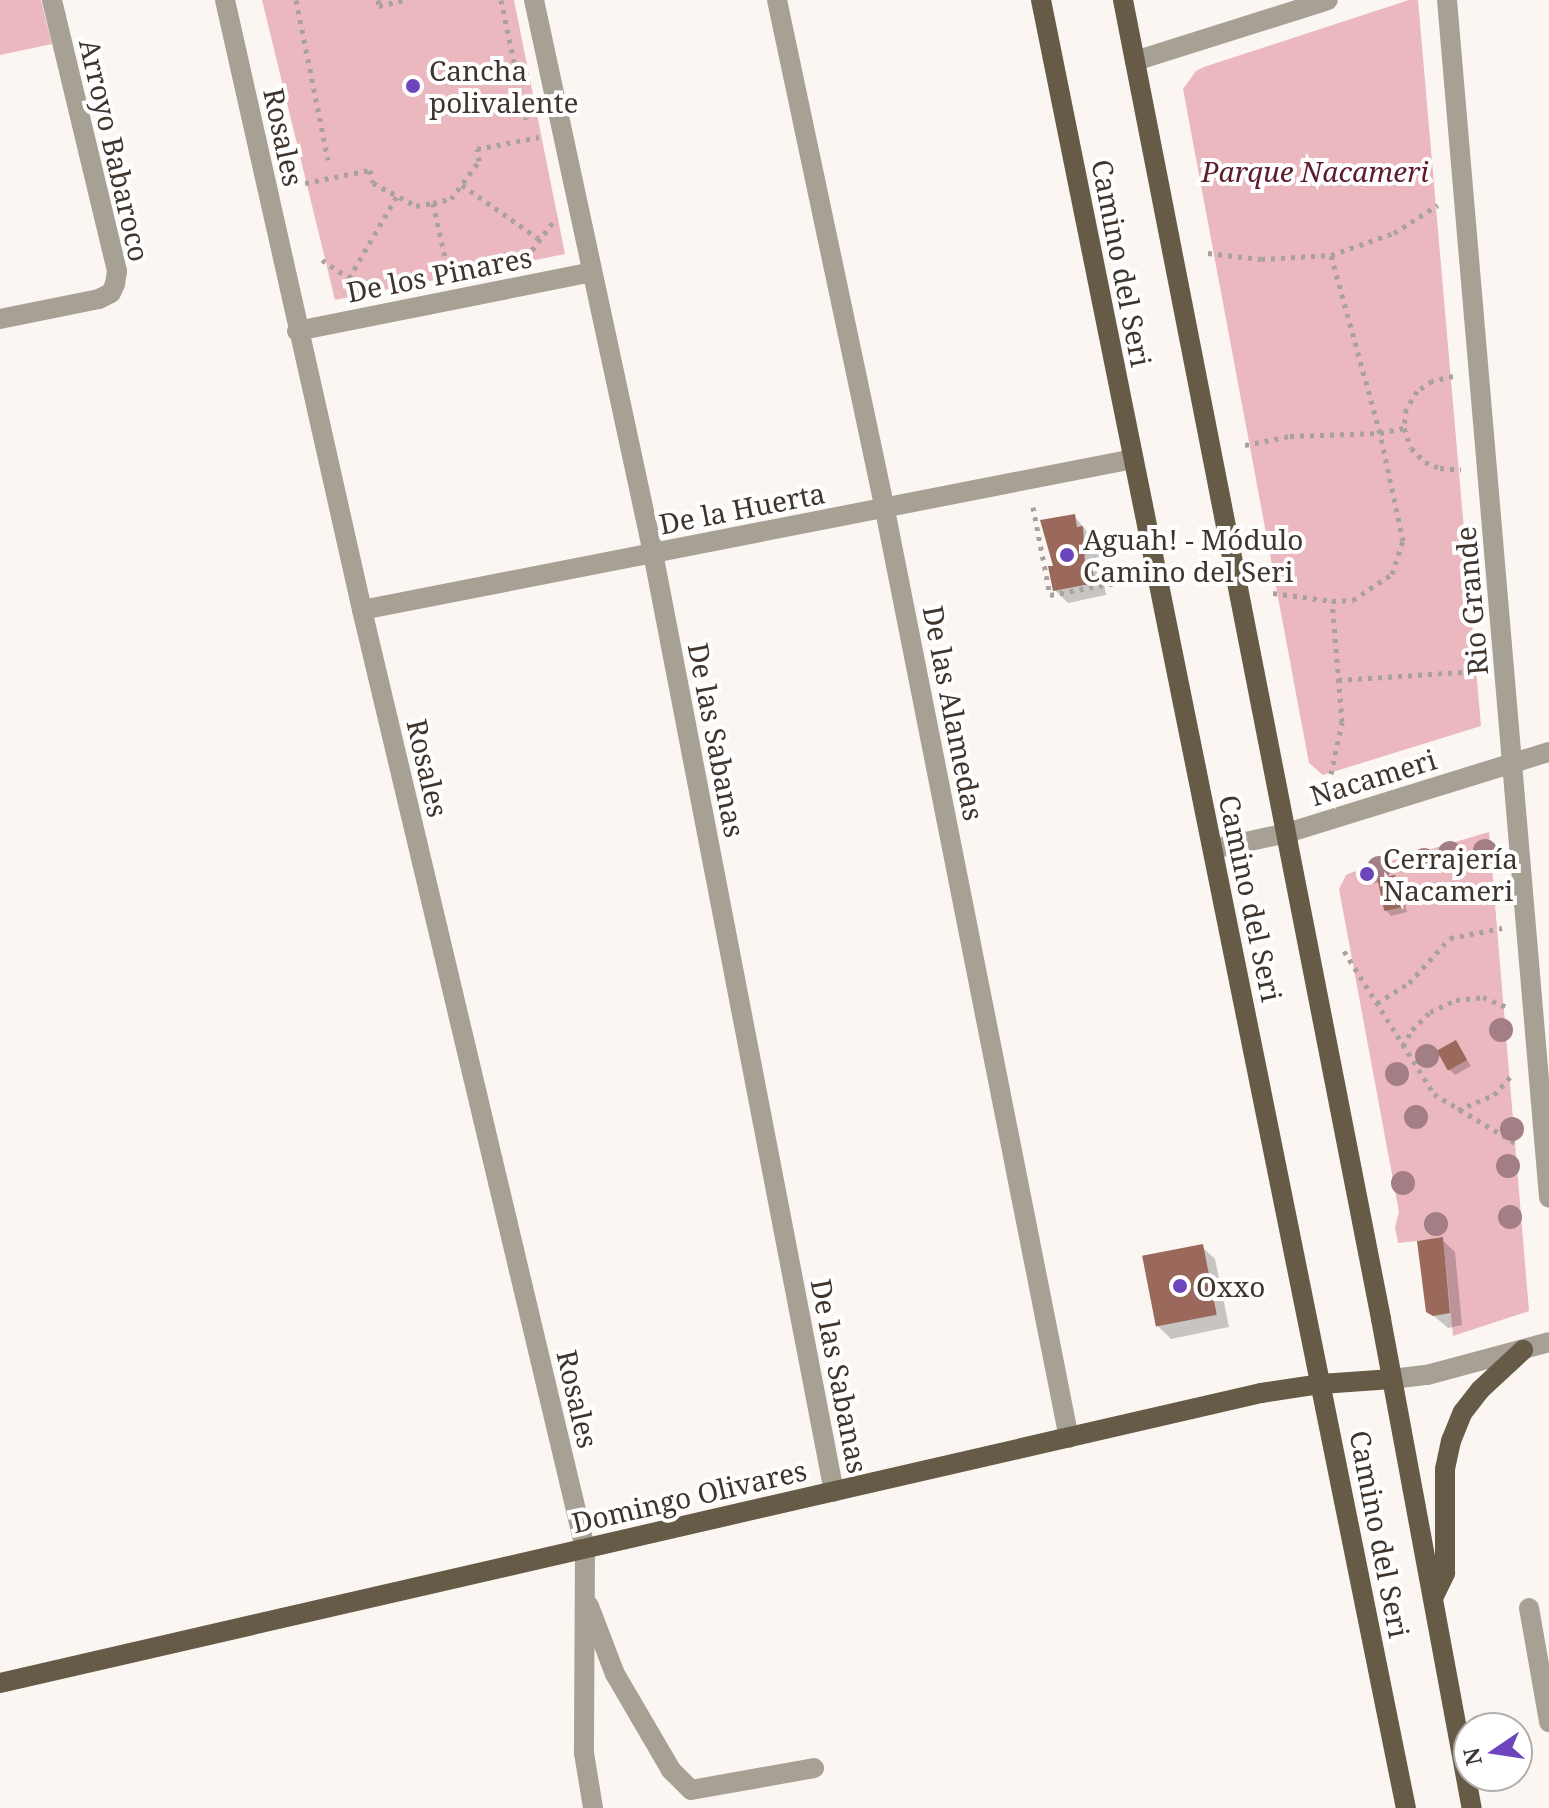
<!DOCTYPE html>
<html>
<head>
<meta charset="utf-8">
<style>
  body { margin:0 }
  #map { position:relative; width:1549px; height:1808px; overflow:hidden; background:#fbf6f2; font-family:"Noto Serif",serif }
  div>[style] { position:absolute }
  .green>* { inset:0; background:#ebb8bf }
  .shadow>* { inset:0; background:#0003 }
  .building>* { inset:0; background:#9a695c; transform-origin:0 0 }
  .path>* { height:5px; margin-top:-2.5px; transform-origin:0; background:repeating-linear-gradient(90deg,#a9a29c 0 4px,transparent 0 10px) }
  .minor>* { height:20px; margin:-10px; padding:0 10px; transform-origin:10px; border-radius:10px; background:#a7a195 }
  .major>* { height:20px; margin:-10px; padding:0 10px; transform-origin:10px; border-radius:10px; background:#655b46 }
  .trees>* { width:24px; height:24px; margin:-12px; border-radius:50%; background:#a47e85 }
  .dots>* { width:22px; height:22px; translate:-50% -50%; box-sizing:border-box; border:4px solid #fff; border-radius:50% }
  span { translate:-50% -50%; white-space:nowrap; text-align:center; line-height:1.15; -webkit-text-stroke:8px #fff; paint-order:stroke }
  .poi-label { font-size:28px; color:#3f352d }
  .left { translate:0 -50%; text-align:left }
  .street-label { font-size:28px; color:#3f352d }
  .park-label { font-size:28px; color:#5d1b2b; font-style:italic }
  .north { position:absolute; left:1453px; top:1712px; width:80px; height:80px; box-sizing:border-box; background:#fff; border:2px solid #b2aeab; border-radius:50%; rotate:257deg; font-size:22px; font-weight:700; line-height:32px; text-align:center; color:#3f352d }
  .north::after { content:''; display:block; margin:auto; width:28px; height:36px; background:#6d46be; clip-path:polygon(50% 0,100% 100%,50% 72%,0 100%) }
</style>
</head>
<body>
<div id="map">
  <div class="green">
    <div style="clip-path:polygon(0 0,41px 0,52px 44px,0 55px)"></div>
    <div style="clip-path:polygon(262px 0,514px 0,565px 254px,335px 300px)"></div>
    <div style="clip-path:polygon(1409px 0,1418px 0,1481px 726px,1323px 775px,1309px 763px,1183px 89px,1196px 71px,1204px 67px)"></div>
    <div style="clip-path:polygon(1489px 832px,1529px 1311px,1453px 1336px,1443px 1238px,1398px 1243px,1395px 1227px,1399px 1212px,1339px 889px,1346px 875px,1353px 872px)"></div>
  </div>
  <div class="shadow">
    <div style="clip-path:polygon(1074px 516px,1095px 541px,1099px 557px,1093px 559px,1096px 571px,1103px 578px,1106px 595px,1068px 603px,1055px 590px,1056px 567px)"></div>
    <div style="clip-path:polygon(1371px 871px,1377px 880px,1394px 877px,1400px 883px,1407px 912px,1391px 916px,1386px 910px,1380px 882px,1371px 884px,1365px 878px,1364px 873px)"></div>
    <div style="clip-path:polygon(1456px 1043px,1471px 1066px,1455px 1075px,1449px 1069px)"></div>
    <div style="clip-path:polygon(1442px 1240px,1455px 1252px,1462px 1325px,1448px 1328px,1428px 1311px)"></div>
    <div style="clip-path:polygon(1202px 1247px,1215px 1259px,1229px 1327px,1171px 1339px,1158px 1326px)"></div>
  </div>
  <div class="building">
    <div style="clip-path:polygon(1075px 514px,1077px 527px,1083px 526px,1085px 564px,1091px 563px,1095px 583px,1053px 591px,1048px 566px,1053px 566px,1040px 520px)"></div>
    <div style="left:1395px;top:875px;width:33px;height:18px;rotate:78deg"></div>
    <div style="left:1456px;top:1040px;width:23px;height:22px;rotate:61deg"></div>
    <div style="clip-path:polygon(1443px 1237px,1450px 1313px,1433px 1316px,1426px 1312px,1417px 1241px)"></div>
    <div style="left:1203px;top:1244px;width:72px;height:62px;rotate:79deg"></div>
  </div>
  <div class="path">
    <div style="left:296px;top:0;width:163px;rotate:78.7deg"></div>
    <div style="left:378px;top:0;width:6px;rotate:81deg"></div>
    <div style="left:379px;top:6px;width:27px;rotate:-13deg"></div>
    <div style="left:501px;top:0;width:122px;rotate:78.1deg"></div>
    <div style="left:305px;top:183px;width:66px;rotate:-11.3deg"></div>
    <div style="left:370px;top:170px;width:13px;rotate:77deg"></div>
    <div style="left:373px;top:183px;width:49px;rotate:28.1deg"></div>
    <div style="left:416px;top:206px;width:17px;rotate:-10deg"></div>
    <div style="left:433px;top:203px;width:18px;rotate:-13deg"></div>
    <div style="left:451px;top:199px;width:47px;rotate:-53.6deg"></div>
    <div style="left:479px;top:161px;width:12px;rotate:-99deg"></div>
    <div style="left:477px;top:149px;width:63px;rotate:-11deg"></div>
    <div style="left:462px;top:185px;width:94px;rotate:35deg"></div>
    <div style="left:433px;top:203px;width:74px;rotate:77.5deg"></div>
    <div style="left:1208px;top:253px;width:53px;rotate:6.5deg"></div>
    <div style="left:1261px;top:259px;width:70px;rotate:-3.3deg"></div>
    <div style="left:1331px;top:255px;width:67px;rotate:-19.2deg"></div>
    <div style="left:1394px;top:233px;width:52px;rotate:-32.5deg"></div>
    <div style="left:526px;top:258px;width:50px;rotate:-53.1deg"></div>
    <div style="left:322px;top:260px;width:54px;rotate:33.7deg"></div>
    <div style="left:349px;top:278px;width:95px;rotate:-59.7deg"></div>
    <div style="left:1453px;top:376px;width:22px;rotate:167deg"></div>
    <div style="left:1432px;top:381px;width:18px;rotate:146deg"></div>
    <div style="left:1417px;top:391px;width:21px;rotate:121deg"></div>
    <div style="left:1406px;top:409px;width:19px;rotate:96deg"></div>
    <div style="left:1404px;top:428px;width:21px;rotate:71deg"></div>
    <div style="left:1411px;top:448px;width:20px;rotate:45deg"></div>
    <div style="left:1425px;top:462px;width:16px;rotate:22deg"></div>
    <div style="left:1440px;top:468px;width:21px;rotate:5deg"></div>
    <div style="left:1245px;top:445px;width:46px;rotate:-11.3deg"></div>
    <div style="left:1290px;top:436px;width:90px;rotate:-1.9deg"></div>
    <div style="left:1380px;top:433px;width:25px;rotate:-12deg"></div>
    <div style="left:1033px;top:507px;width:90px;rotate:79.1deg"></div>
    <div style="left:1050px;top:595px;width:72px;rotate:-10.4deg"></div>
    <div style="left:1273px;top:593px;width:60px;rotate:7.7deg"></div>
    <div style="left:1332px;top:601px;width:21px;rotate:-3deg"></div>
    <div style="left:1353px;top:600px;width:47px;rotate:-33.7deg"></div>
    <div style="left:1392px;top:574px;width:35px;rotate:-72deg"></div>
    <div style="left:1403px;top:541px;width:110px;rotate:-102deg"></div>
    <div style="left:1380px;top:433px;width:185px;rotate:-105.4deg"></div>
    <div style="left:1338px;top:680px;width:140px;rotate:-3.7deg"></div>
    <div style="left:1331px;top:774px;width:53px;rotate:-78.1deg"></div>
    <div style="left:1342px;top:722px;width:121px;rotate:-94.7deg"></div>
    <div style="left:1344px;top:951px;width:169px;rotate:57.8deg"></div>
    <div style="left:1434px;top:1094px;width:99px;rotate:31deg"></div>
    <div style="left:1377px;top:1003px;width:38px;rotate:-32deg"></div>
    <div style="left:1409px;top:983px;width:61px;rotate:-47.7deg"></div>
    <div style="left:1450px;top:938px;width:53px;rotate:-10.9deg"></div>
    <div style="left:1403px;top:1046px;width:18px;rotate:-61deg"></div>
    <div style="left:1412px;top:1030px;width:25px;rotate:-45deg"></div>
    <div style="left:1430px;top:1012px;width:29px;rotate:-25deg"></div>
    <div style="left:1456px;top:1000px;width:27px;rotate:-6deg"></div>
    <div style="left:1483px;top:997px;width:26px;rotate:23deg"></div>
    <div style="left:1458px;top:1110px;width:39px;rotate:-23deg"></div>
    <div style="left:1494px;top:1095px;width:25px;rotate:-48deg"></div>
  </div>
  <div class="minor">
    <div style="left:225px;top:0;width:625px;rotate:77.34deg"></div>
    <div style="left:362px;top:610px;width:964px;rotate:76.63deg"></div>
    <div style="left:585px;top:1548px;width:205px;rotate:90.3deg"></div>
    <div style="left:584px;top:1753px;width:56px;rotate:80.7deg"></div>
    <div style="left:534px;top:0;width:566px;rotate:77.86deg"></div>
    <div style="left:653px;top:553px;width:956px;rotate:79.09deg"></div>
    <div style="left:777px;top:0;width:521px;rotate:78.04deg"></div>
    <div style="left:885px;top:510px;width:946px;rotate:78.79deg"></div>
    <div style="left:1447px;top:0;width:1202px;rotate:85.13deg"></div>
    <div style="left:1135px;top:61px;width:202px;rotate:-17.5deg"></div>
    <div style="left:0;top:319px;width:101px;rotate:-11.4deg"></div>
    <div style="left:99px;top:299px;width:13px;rotate:-27deg"></div>
    <div style="left:111px;top:293px;width:10px;rotate:-66deg"></div>
    <div style="left:115px;top:284px;width:13px;rotate:-81deg"></div>
    <div style="left:117px;top:271px;width:279px;rotate:-103.5deg"></div>
    <div style="left:297px;top:331px;width:300px;rotate:-11.3deg"></div>
    <div style="left:362px;top:610px;width:786px;rotate:-11.08deg"></div>
    <div style="left:1213px;top:849px;width:76px;rotate:-12.2deg"></div>
    <div style="left:1287px;top:833px;width:274px;rotate:-17.2deg"></div>
    <div style="left:1392px;top:1379px;width:35px;rotate:-7deg"></div>
    <div style="left:1427px;top:1375px;width:126px;rotate:-15.1deg"></div>
    <div style="left:589px;top:1606px;width:73px;rotate:69.1deg"></div>
    <div style="left:615px;top:1674px;width:111px;rotate:59.7deg"></div>
    <div style="left:671px;top:1770px;width:28px;rotate:45deg"></div>
    <div style="left:691px;top:1790px;width:125px;rotate:-10.1deg"></div>
    <div style="left:1529px;top:1608px;width:116px;rotate:80deg"></div>
  </div>
  <div class="major">
    <div style="left:1041px;top:0;width:1844px;rotate:78.59deg"></div>
    <div style="left:1123px;top:0;width:1344px;rotate:78.93deg"></div>
    <div style="left:1381px;top:1319px;width:497px;rotate:79.5deg"></div>
    <div style="left:1433px;top:1598px;width:28px;rotate:-64deg"></div>
    <div style="left:1445px;top:1573px;width:104px;rotate:-90deg"></div>
    <div style="left:1445px;top:1469px;width:29px;rotate:-78deg"></div>
    <div style="left:1451px;top:1441px;width:31px;rotate:-68deg"></div>
    <div style="left:1463px;top:1412px;width:28px;rotate:-52deg"></div>
    <div style="left:1480px;top:1390px;width:59px;rotate:-42.9deg"></div>
    <div style="left:0;top:1683px;width:1294px;rotate:-12.95deg"></div>
    <div style="left:1261px;top:1393px;width:61px;rotate:-8.5deg"></div>
    <div style="left:1321px;top:1384px;width:71px;rotate:-4deg"></div>
  </div>
  <div class="trees">
    <div style="left:1485px;top:851px"></div>
    <div style="left:1450px;top:853px"></div>
    <div style="left:1424px;top:860px"></div>
    <div style="left:1379px;top:868px"></div>
    <div style="left:1501px;top:1030px"></div>
    <div style="left:1427px;top:1056px"></div>
    <div style="left:1397px;top:1074px"></div>
    <div style="left:1416px;top:1117px"></div>
    <div style="left:1512px;top:1129px"></div>
    <div style="left:1508px;top:1166px"></div>
    <div style="left:1403px;top:1183px"></div>
    <div style="left:1510px;top:1217px"></div>
    <div style="left:1436px;top:1224px"></div>
  </div>
  <div class="dots">
    <div style="left:413px;top:86px;background:#6d46be"></div>
    <div style="left:1067px;top:555px;background:#6d46be"></div>
    <div style="left:1367px;top:874px;background:#6d46be"></div>
    <div style="left:1180px;top:1286px;background:#6d46be"></div>
  </div>
  <div class="poi-label">
    <span class="left" style="left:429px;top:86px">Cancha<br>polivalente</span>
    <span class="left" style="left:1083px;top:555px">Aguah! - Módulo<br>Camino del Seri</span>
    <span class="left" style="left:1383px;top:874px">Cerrajería<br>Nacameri</span>
    <span class="left" style="left:1196px;top:1286px">Oxxo</span>
  </div>
  <div class="street-label">
    <span style="left:284px;top:137px;rotate:78deg">Rosales</span>
    <span style="left:115px;top:150px;rotate:77deg">Arroyo Babaroco</span>
    <span style="left:1122px;top:263px;rotate:79deg">Camino del Seri</span>
    <span style="left:439px;top:274px;rotate:-11deg">De los Pinares</span>
    <span style="left:742px;top:508px;rotate:-11deg">De la Huerta</span>
    <span style="left:1471px;top:601px;rotate:-95deg">Rio Grande</span>
    <span style="left:954px;top:713px;rotate:79deg">De las Alamedas</span>
    <span style="left:717px;top:740px;rotate:79deg">De las Sabanas</span>
    <span style="left:428px;top:768px;rotate:77deg">Rosales</span>
    <span style="left:1373px;top:777px;rotate:-17deg">Nacameri</span>
    <span style="left:1251px;top:898px;rotate:78deg">Camino del Seri</span>
    <span style="left:840px;top:1376px;rotate:79deg">De las Sabanas</span>
    <span style="left:578px;top:1399px;rotate:77deg">Rosales</span>
    <span style="left:689px;top:1496px;rotate:-13deg">Domingo Olivares</span>
    <span style="left:1380px;top:1534px;rotate:79deg">Camino del Seri</span>
  </div>
  <div class="park-label">
    <span style="left:1315px;top:171px">Parque Nacameri</span>
  </div>
  <div class="north">N</div>
</div>
</body>
</html>
